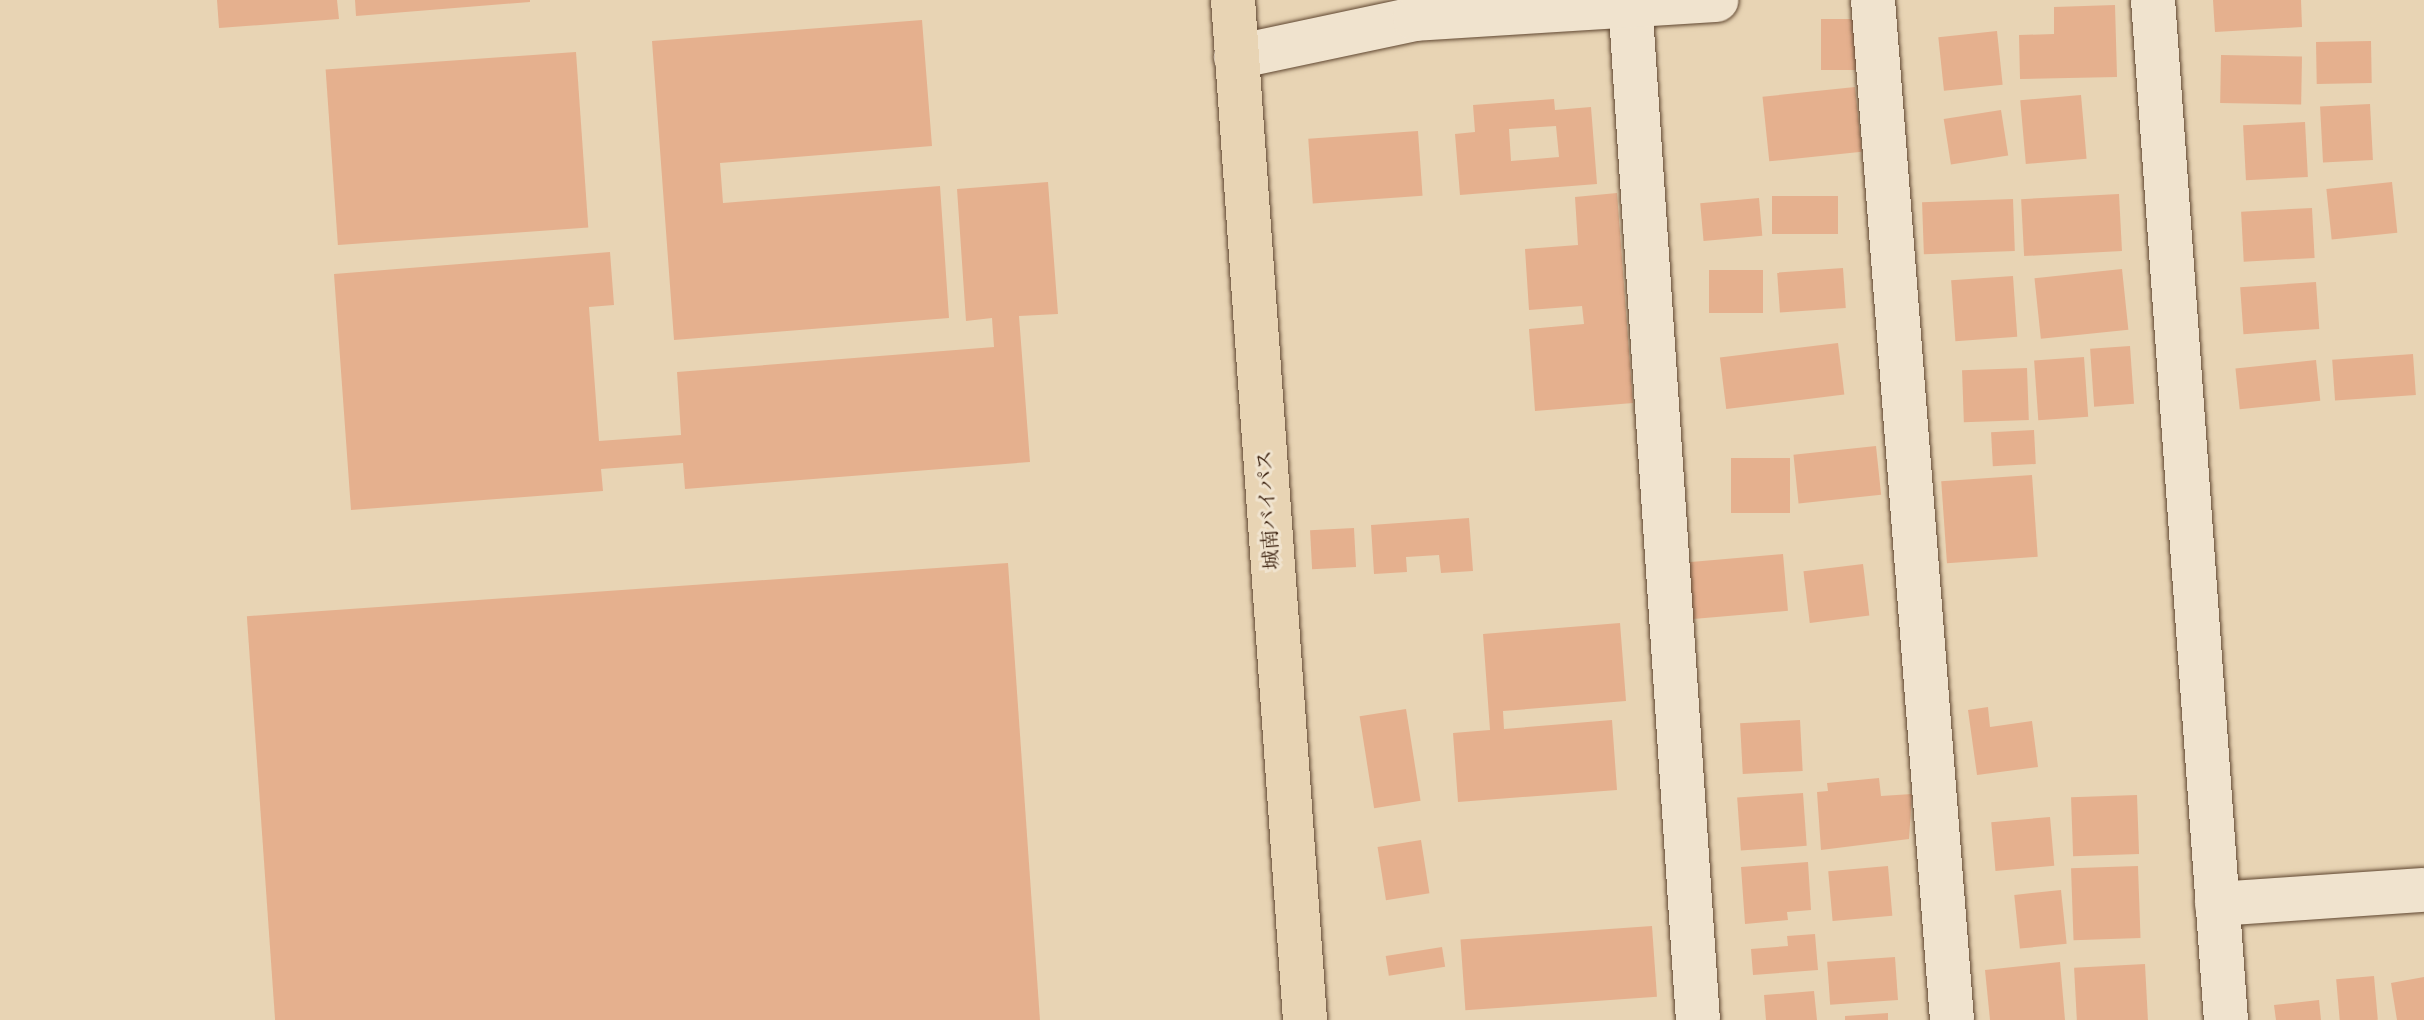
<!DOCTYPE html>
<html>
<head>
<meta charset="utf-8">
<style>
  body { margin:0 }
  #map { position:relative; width:2424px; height:1020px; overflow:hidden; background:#e8d4b4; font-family:"Libre Caslon Text","Noto Serif JP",serif }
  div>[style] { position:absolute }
  .building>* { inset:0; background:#e5b08e; transform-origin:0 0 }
  .roads { filter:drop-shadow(0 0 2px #5f4630) drop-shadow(0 0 2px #5f4630) }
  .minor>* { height:44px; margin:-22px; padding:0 22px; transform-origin:22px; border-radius:22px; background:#f0e3ce }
  .tertiary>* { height:44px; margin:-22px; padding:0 22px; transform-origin:22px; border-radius:22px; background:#f0e3ce }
  .trunk>* { height:44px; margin:-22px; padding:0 22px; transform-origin:22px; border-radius:22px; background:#e8d4b4 }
  span { translate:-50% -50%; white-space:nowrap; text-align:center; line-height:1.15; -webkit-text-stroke:6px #f0e3ce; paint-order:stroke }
  .street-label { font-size:20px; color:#311604 }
</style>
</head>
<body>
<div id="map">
  <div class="building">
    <div style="clip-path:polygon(217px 0,337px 0,339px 19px,219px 28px)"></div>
    <div style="clip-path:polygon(355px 0,530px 0,530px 2px,356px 16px)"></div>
    <div style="clip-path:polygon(2213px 0,2301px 0,2302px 27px,2215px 32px)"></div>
    <div style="clip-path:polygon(2115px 5px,2117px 77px,2020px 79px,2019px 35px,2054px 34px,2054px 7px)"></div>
    <div style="left:1821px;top:19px;width:36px;height:51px"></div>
    <div style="clip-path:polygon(922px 20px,932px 146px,720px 163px,723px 203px,940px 186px,949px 318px,674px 340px,652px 41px)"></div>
    <div style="left:1997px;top:31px;width:54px;height:59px;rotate:84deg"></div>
    <div style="left:2371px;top:41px;width:42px;height:55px;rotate:89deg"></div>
    <div style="left:576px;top:52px;width:176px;height:251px;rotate:86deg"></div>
    <div style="left:2221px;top:55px;width:81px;height:48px;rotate:1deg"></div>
    <div style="left:1855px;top:87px;width:65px;height:93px;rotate:84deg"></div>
    <div style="left:2081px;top:95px;width:64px;height:61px;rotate:85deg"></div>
    <div style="clip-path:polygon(evenodd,1554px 99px,1555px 110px,1591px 107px,1597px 184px,1460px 195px,1455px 134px,1475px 132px,1473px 105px,1554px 99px,1556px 126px,1559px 157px,1511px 161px,1509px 129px,1556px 126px)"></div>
    <div style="left:2370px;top:104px;width:56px;height:50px;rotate:87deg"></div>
    <div style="left:2001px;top:110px;width:46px;height:58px;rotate:81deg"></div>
    <div style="left:2305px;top:122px;width:55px;height:62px;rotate:87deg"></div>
    <div style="left:1418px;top:131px;width:65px;height:110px;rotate:86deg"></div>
    <div style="clip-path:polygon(1048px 182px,1058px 314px,1019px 316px,1030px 462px,685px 489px,683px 463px,601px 469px,603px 491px,351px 510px,334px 274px,610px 252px,614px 305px,589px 307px,599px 441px,681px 435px,677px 372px,994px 347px,992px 318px,966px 321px,957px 189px)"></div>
    <div style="left:2392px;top:182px;width:51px;height:66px;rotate:84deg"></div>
    <div style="clip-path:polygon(1617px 193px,1633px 403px,1535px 411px,1529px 329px,1584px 324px,1582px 306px,1529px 310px,1525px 249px,1578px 245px,1575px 197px)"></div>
    <div style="left:2119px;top:194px;width:57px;height:98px;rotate:87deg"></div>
    <div style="left:1838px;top:196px;width:38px;height:66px;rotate:90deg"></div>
    <div style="left:1759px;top:198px;width:38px;height:59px;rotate:85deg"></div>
    <div style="left:2013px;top:199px;width:52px;height:91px;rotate:88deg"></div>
    <div style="left:2312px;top:208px;width:50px;height:71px;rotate:87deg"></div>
    <div style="left:1843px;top:268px;width:40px;height:66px;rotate:86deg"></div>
    <div style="left:2122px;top:269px;width:61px;height:88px;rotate:84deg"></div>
    <div style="left:1763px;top:270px;width:43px;height:54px;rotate:90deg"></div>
    <div style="left:2013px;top:276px;width:61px;height:62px;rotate:86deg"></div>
    <div style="left:2316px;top:282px;width:47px;height:76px;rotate:86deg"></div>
    <div style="left:1838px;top:343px;width:52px;height:119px;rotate:83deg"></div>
    <div style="left:2130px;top:346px;width:58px;height:40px;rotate:86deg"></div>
    <div style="left:2413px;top:354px;width:41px;height:81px;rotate:86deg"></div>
    <div style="left:2084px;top:357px;width:60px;height:50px;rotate:86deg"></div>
    <div style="left:2316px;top:360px;width:41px;height:81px;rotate:84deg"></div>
    <div style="left:2027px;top:368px;width:52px;height:65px;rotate:88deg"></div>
    <div style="left:2034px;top:430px;width:34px;height:43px;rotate:87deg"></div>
    <div style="left:1876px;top:446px;width:49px;height:83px;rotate:84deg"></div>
    <div style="left:1731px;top:458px;width:59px;height:55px"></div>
    <div style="left:2032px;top:475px;width:82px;height:91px;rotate:86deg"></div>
    <div style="clip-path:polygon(1469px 518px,1473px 571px,1441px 573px,1439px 555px,1406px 557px,1407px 572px,1374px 574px,1371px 525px)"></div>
    <div style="left:1354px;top:528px;width:39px;height:44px;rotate:87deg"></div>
    <div style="left:1783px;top:554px;width:57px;height:101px;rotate:85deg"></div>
    <div style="left:1008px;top:563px;width:458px;height:763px;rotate:86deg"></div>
    <div style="left:1863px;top:564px;width:52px;height:60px;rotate:83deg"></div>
    <div style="clip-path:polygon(1620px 623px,1626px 701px,1503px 711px,1504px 729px,1612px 720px,1617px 790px,1458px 802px,1453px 733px,1490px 730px,1483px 634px)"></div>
    <div style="clip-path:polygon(1988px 707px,1990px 727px,2032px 721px,2038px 767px,1977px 775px,1968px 710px)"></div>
    <div style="left:1406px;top:709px;width:93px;height:47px;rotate:81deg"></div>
    <div style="left:1800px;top:720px;width:51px;height:60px;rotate:87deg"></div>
    <div style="clip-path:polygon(1879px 778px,1881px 796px,1912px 794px,1909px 839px,1821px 850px,1817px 792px,1828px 791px,1827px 783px)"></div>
    <div style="left:1803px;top:793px;width:53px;height:66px;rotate:86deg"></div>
    <div style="left:2137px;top:795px;width:59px;height:66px;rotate:88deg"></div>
    <div style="left:2050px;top:817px;width:49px;height:59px;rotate:85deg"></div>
    <div style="left:1421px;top:840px;width:54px;height:44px;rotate:81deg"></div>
    <div style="clip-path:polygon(1808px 862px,1811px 910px,1787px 912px,1788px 920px,1745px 924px,1741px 867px)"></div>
    <div style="left:1888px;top:866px;width:50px;height:60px;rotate:85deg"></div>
    <div style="left:2138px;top:866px;width:72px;height:67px;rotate:88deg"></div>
    <div style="left:2061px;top:890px;width:54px;height:47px;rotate:84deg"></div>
    <div style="left:1652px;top:926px;width:71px;height:192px;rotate:86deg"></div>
    <div style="clip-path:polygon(1815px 934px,1818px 970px,1753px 975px,1751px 949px,1788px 946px,1787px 936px)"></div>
    <div style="left:1442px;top:947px;width:20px;height:57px;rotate:81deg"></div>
    <div style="left:1895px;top:957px;width:43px;height:68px;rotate:86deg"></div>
    <div style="clip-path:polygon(2060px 962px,2065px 1020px,1990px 1020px,1985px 970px)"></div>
    <div style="left:2145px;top:964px;width:56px;height:71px;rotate:87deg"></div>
    <div style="left:2374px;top:976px;width:44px;height:38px;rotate:85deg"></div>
    <div style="clip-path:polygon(2424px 977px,2424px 1020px,2397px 1020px,2391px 983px)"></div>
    <div style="clip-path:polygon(1814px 991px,1817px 1020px,1766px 1020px,1764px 995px)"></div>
    <div style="clip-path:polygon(2319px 1000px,2321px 1020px,2276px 1020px,2274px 1005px)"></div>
    <div style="clip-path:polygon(1888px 1013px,1888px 1020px,1845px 1020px,1845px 1016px)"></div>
  </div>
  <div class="roads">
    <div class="minor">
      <div style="left:1630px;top:0;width:1022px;rotate:86.19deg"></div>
      <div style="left:1873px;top:0;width:1023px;rotate:85.57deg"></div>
      <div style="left:1236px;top:57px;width:183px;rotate:-12deg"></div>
      <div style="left:1415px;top:19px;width:302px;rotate:-3.6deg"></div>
      <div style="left:2217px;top:904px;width:207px;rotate:-3.9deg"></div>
    </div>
    <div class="tertiary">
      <div style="left:2153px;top:0;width:1023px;rotate:85.91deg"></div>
    </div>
    <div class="trunk">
      <div style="left:1233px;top:0;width:1023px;rotate:85.96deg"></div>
    </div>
  </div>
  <div class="street-label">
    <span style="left:1268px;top:510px;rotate:-94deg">城南バイパス</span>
  </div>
</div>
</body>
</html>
